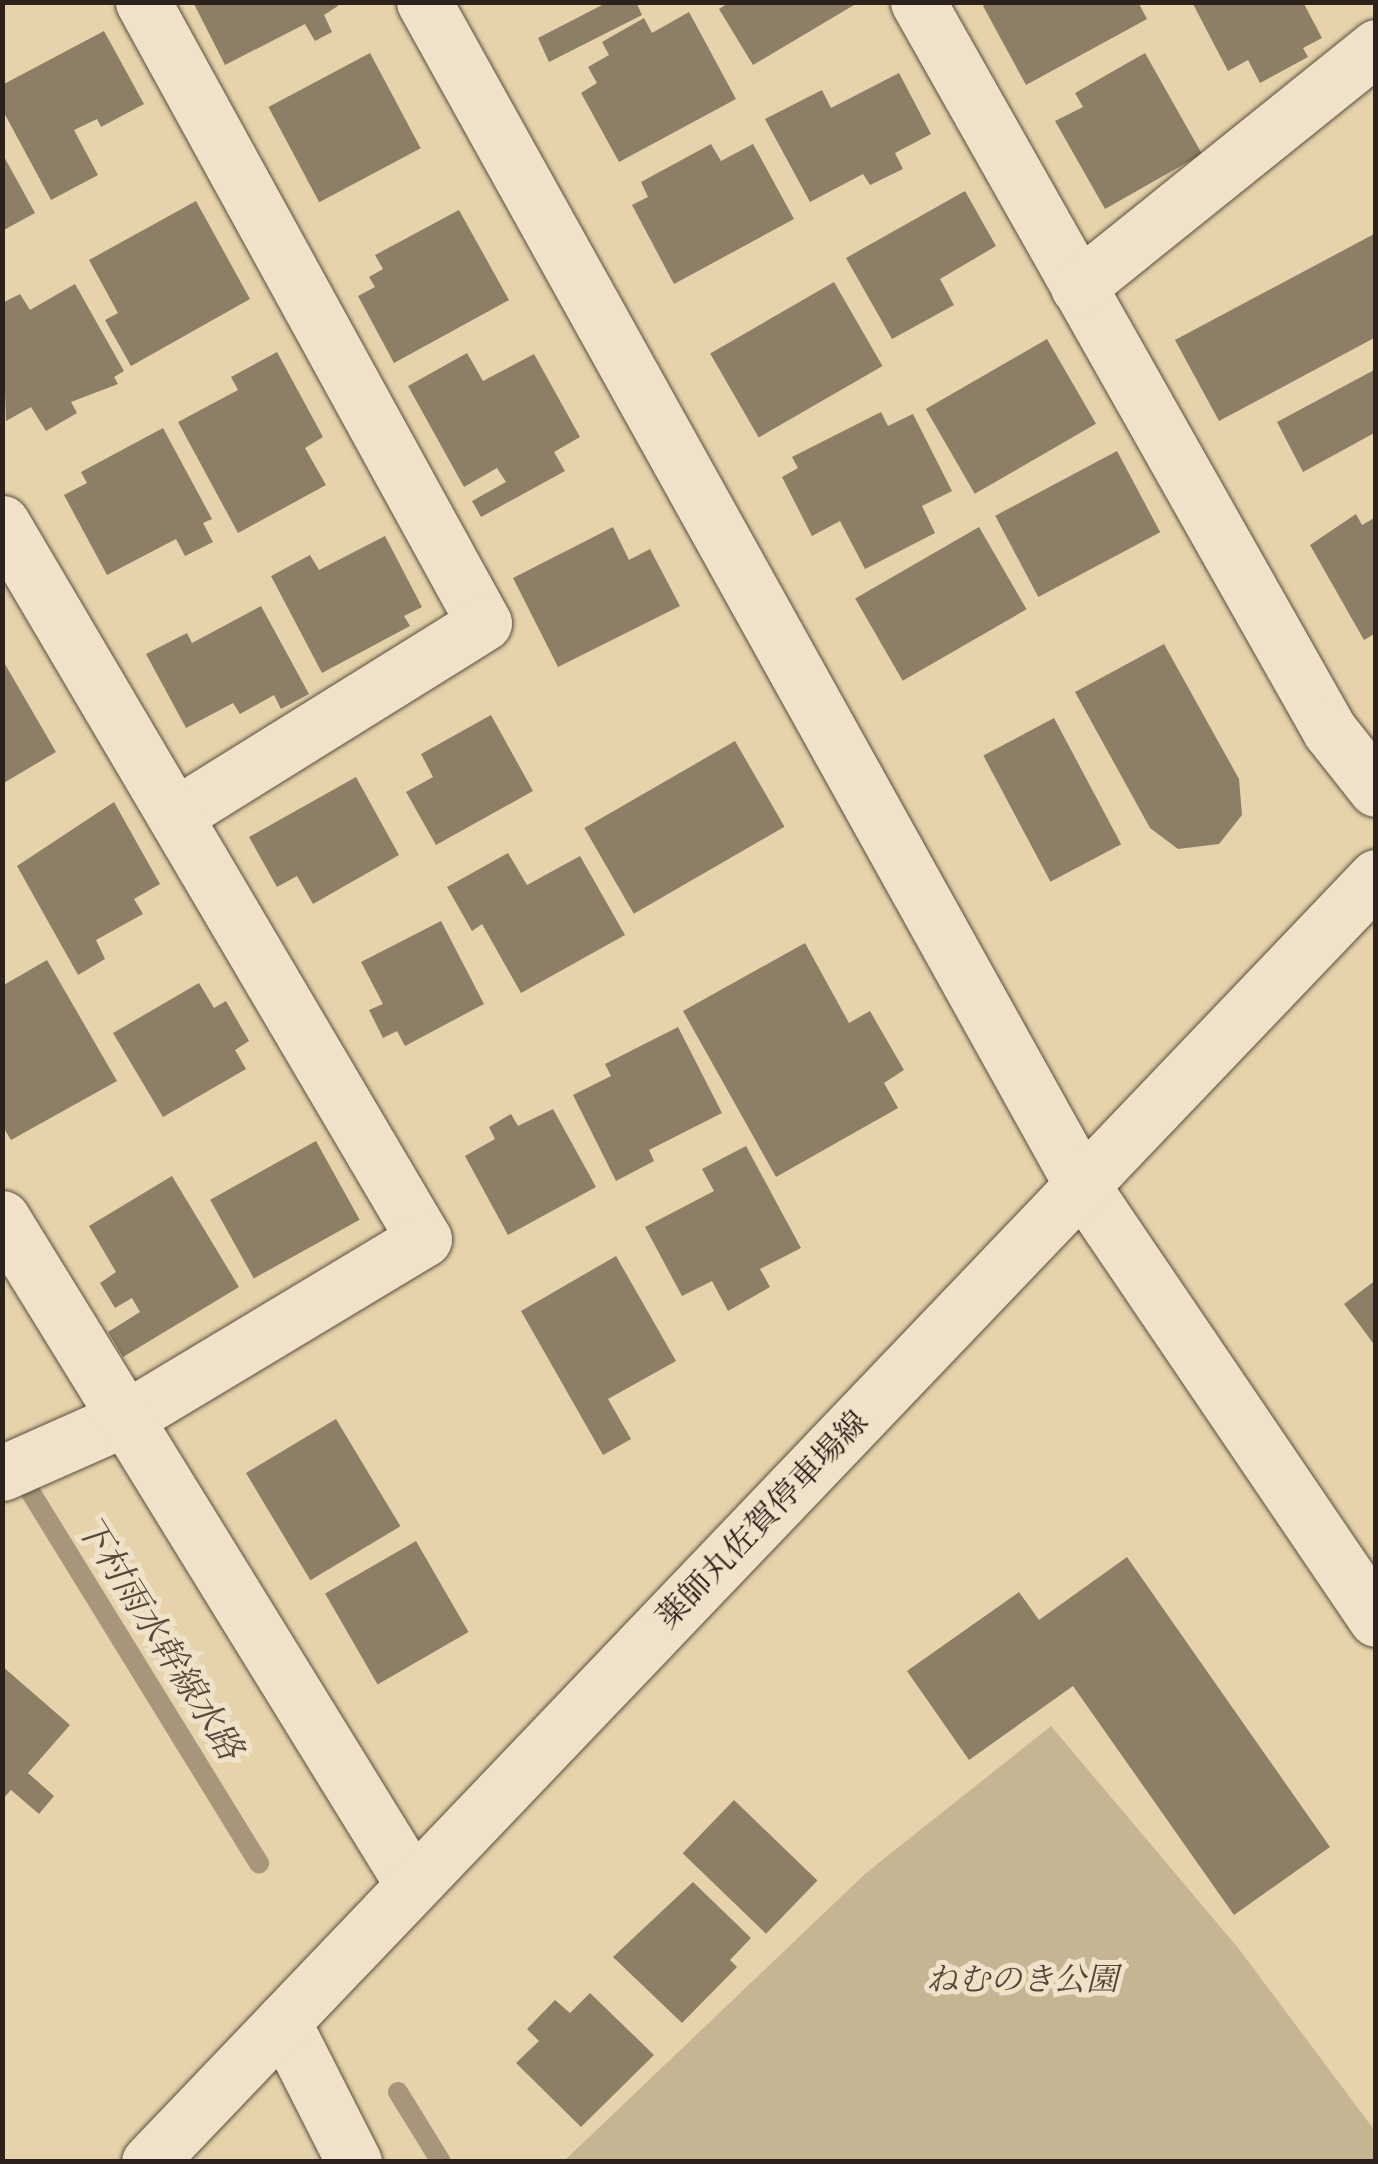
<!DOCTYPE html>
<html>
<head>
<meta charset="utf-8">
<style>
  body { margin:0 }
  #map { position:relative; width:1378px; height:2164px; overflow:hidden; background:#e6d3ab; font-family:Cardo,"Noto Serif JP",serif }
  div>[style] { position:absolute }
  .green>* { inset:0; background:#c6b593 }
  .stream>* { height:20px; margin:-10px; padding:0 10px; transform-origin:10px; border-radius:10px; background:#a7967a }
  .building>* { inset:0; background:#8d7e66; transform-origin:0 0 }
  .roads { filter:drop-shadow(0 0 2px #5a4e3f) drop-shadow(0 0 2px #5a4e3f) }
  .street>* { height:55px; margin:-27.5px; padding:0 27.5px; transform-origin:27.5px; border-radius:27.5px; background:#efe2c8 }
  .secondary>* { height:55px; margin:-27.5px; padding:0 27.5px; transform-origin:27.5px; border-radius:27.5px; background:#efe2c8 }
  span { translate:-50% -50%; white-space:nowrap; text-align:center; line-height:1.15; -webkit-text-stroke:10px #efe2c8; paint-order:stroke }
  .street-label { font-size:32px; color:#2c211b }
  .park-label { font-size:32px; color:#524639; font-style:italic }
  .water-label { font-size:35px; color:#574a3c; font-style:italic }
  .frame { position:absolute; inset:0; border:5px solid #2c211b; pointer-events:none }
</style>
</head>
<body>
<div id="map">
  <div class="green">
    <div style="clip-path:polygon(1051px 1726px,1239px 1949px,1375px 2131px,1375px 2161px,564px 2161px,866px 1873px)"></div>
  </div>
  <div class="stream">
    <div style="left:17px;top:1470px;width:462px;rotate:58.4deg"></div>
    <div style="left:398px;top:2092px;width:82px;rotate:58.4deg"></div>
  </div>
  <div class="building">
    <div style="clip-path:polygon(193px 2px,336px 2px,338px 6px,324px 15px,332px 32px,315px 41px,305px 24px,225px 65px)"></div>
    <div style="clip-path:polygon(608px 2px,636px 2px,642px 15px,549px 62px,538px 38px)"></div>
    <div style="clip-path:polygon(730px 2px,859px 2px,753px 65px,719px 9px)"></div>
    <div style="clip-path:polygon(989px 2px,1138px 2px,1147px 19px,1026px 85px,983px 6px)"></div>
    <div style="clip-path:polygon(1192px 2px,1303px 2px,1322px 38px,1303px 48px,1308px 57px,1260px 83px,1248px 60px,1228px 71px)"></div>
    <div style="clip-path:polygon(689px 12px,736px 99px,619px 162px,581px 93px,597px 83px,588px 67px,609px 55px,602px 42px,644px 18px,652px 33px)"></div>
    <div style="clip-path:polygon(104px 31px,144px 104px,101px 127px,97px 119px,74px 130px,98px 175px,51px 200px,2px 109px,2px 85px)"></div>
    <div style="left:370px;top:53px;width:108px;height:115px;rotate:62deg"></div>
    <div style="clip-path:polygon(1145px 53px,1202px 154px,1105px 209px,1055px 121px,1083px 107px,1075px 93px)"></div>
    <div style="clip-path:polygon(899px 73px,931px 134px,895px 153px,903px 169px,870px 185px,863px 174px,810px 202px,765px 119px,822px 90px,831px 108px)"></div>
    <div style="clip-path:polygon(711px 144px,721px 161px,753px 144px,794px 219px,674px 284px,632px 205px,648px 197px,641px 182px)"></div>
    <div style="clip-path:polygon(2px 153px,35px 213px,2px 231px)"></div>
    <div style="clip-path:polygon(965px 191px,996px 246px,940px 279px,954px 305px,892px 339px,846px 258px)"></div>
    <div style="clip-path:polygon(196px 201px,250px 299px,131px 366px,105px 320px,118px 313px,89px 260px)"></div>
    <div style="clip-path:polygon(459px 210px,509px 300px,394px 363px,358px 296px,375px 287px,369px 277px,383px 269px,375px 255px)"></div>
    <div style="clip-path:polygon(1376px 233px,1376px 337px,1219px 421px,1175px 340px)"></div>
    <div style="left:834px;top:282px;width:97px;height:143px;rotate:60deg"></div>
    <div style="clip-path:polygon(75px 284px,124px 371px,114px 377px,118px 384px,71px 402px,77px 413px,46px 431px,31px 407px,6px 421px,2px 303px,20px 294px,30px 310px)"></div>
    <div style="left:1047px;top:339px;width:98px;height:140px;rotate:60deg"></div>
    <div style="clip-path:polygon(277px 352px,323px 437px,305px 448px,326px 485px,238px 533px,178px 422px,238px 390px,231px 377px)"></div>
    <div style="clip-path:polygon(467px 353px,483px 381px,534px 354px,580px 437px,554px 452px,565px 471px,481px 517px,472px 501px,506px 482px,497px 468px,464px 487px,408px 386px)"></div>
    <div style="clip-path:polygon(1376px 369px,1376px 432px,1303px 472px,1277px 422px)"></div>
    <div style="clip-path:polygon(881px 412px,888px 426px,913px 414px,952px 491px,922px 506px,935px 533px,865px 569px,840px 521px,812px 536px,782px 477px,798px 468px,792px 457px)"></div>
    <div style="clip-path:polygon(163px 428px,212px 519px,203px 523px,213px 542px,185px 556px,176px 539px,107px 575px,64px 495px,87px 483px,81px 472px)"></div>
    <div style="left:1117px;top:451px;width:92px;height:138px;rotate:62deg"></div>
    <div style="clip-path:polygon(1356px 514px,1362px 525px,1376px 517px,1376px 633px,1364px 640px,1310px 545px)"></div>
    <div style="clip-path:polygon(613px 527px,629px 560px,650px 549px,680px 606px,558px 667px,513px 578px)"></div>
    <div style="left:979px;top:527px;width:95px;height:143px;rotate:60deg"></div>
    <div style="clip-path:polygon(385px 536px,422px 607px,404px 616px,410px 626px,322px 673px,271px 576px,310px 555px,319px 570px)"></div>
    <div style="clip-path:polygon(261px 606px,309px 694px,281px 709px,274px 695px,240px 714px,233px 703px,186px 728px,146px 654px,187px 633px,192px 643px)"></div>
    <div style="clip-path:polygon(1164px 644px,1239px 779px,1242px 815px,1219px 844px,1178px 849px,1150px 828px,1075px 692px)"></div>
    <div style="clip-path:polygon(2px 659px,56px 752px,2px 784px)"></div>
    <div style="clip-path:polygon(491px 715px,533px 791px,436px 845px,406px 792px,433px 777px,421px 754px)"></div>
    <div style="left:1054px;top:718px;width:143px;height:80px;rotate:62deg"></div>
    <div style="left:735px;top:741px;width:99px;height:174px;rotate:60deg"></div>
    <div style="clip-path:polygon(356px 777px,399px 855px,313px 904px,297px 876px,277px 887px,249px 837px)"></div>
    <div style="clip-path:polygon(114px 802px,160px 884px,134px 899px,143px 914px,96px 940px,105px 959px,78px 975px,17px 866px)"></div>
    <div style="clip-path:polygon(508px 853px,527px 885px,580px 856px,625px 935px,521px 993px,482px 924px,472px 931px,447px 887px)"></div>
    <div style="clip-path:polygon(441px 921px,484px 1004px,405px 1046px,397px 1031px,383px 1038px,369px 1010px,383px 1004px,361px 962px)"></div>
    <div style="clip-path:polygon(805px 943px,849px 1023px,870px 1011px,904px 1070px,884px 1083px,898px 1108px,776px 1177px,683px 1011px)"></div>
    <div style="clip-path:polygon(47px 960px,117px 1081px,11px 1140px,2px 1125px,2px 986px)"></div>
    <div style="clip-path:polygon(199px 983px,214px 1008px,226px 1001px,249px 1041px,235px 1050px,246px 1069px,163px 1117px,113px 1033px)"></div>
    <div style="clip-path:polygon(678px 1027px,722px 1113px,649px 1150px,654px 1161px,616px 1181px,573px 1095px,611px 1076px,605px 1064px)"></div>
    <div style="clip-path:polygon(553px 1109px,596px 1187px,508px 1235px,465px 1156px,495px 1139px,489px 1127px,511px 1114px,518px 1126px)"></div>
    <div style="left:316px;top:1141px;width:90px;height:121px;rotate:61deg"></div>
    <div style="clip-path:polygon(746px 1146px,801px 1248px,760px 1269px,770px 1287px,728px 1311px,712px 1281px,682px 1296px,645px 1227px,714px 1191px,702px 1169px)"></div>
    <div style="clip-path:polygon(172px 1176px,239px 1287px,123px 1357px,108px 1332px,140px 1312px,132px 1298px,115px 1308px,100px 1283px,116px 1272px,89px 1226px)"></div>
    <div style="clip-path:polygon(616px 1256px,676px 1361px,608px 1399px,631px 1439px,603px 1455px,521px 1311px)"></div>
    <div style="clip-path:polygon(1376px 1280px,1376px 1347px,1344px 1304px)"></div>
    <div style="left:336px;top:1419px;width:125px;height:105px;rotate:59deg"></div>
    <div style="left:416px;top:1541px;width:105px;height:105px;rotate:60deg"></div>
    <div style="clip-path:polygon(1127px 1557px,1330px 1847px,1234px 1915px,1073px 1686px,969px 1760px,907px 1671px,1019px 1592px,1039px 1620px)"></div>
    <div style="clip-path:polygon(2px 1666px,70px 1725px,28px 1773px,54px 1796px,39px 1814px,11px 1790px,2px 1800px)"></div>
    <div style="left:734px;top:1800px;width:116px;height:74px;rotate:44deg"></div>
    <div style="clip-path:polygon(693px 1882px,751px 1938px,730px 1960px,737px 1967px,682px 2023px,613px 1957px)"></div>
    <div style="clip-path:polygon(590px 1993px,654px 2055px,581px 2127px,516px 2063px,539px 2041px,527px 2029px,555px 2000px,570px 2013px)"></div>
  </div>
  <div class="roads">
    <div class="street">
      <div style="left:143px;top:2px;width:708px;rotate:61.23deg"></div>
      <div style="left:484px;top:623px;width:363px;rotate:148.1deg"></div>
      <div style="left:918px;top:2px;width:837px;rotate:60.53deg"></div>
      <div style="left:1330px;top:731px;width:74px;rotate:51.6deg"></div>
      <div style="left:1078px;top:287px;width:383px;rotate:-38.8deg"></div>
      <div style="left:2px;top:523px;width:831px;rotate:59.49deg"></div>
      <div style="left:424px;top:1239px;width:350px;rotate:149deg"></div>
      <div style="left:124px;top:1419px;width:133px;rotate:156.1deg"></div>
      <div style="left:2px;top:1218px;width:783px;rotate:58.36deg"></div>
      <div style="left:283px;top:2022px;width:157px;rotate:63.1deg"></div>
    </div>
    <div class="secondary">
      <div style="left:424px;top:2px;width:1356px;rotate:60.92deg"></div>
      <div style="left:1083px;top:1187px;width:522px;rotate:55.85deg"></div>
      <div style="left:149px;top:2162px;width:1777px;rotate:-46.32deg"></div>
    </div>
  </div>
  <div class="street-label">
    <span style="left:763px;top:1520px;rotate:-46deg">薬師丸佐賀停車場線</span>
  </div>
  <div class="park-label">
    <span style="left:1022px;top:1980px">ねむのき公園</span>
  </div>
  <div class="water-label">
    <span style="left:159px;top:1638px;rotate:58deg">下村雨水幹線水路</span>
  </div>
  <div class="frame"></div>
</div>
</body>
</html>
